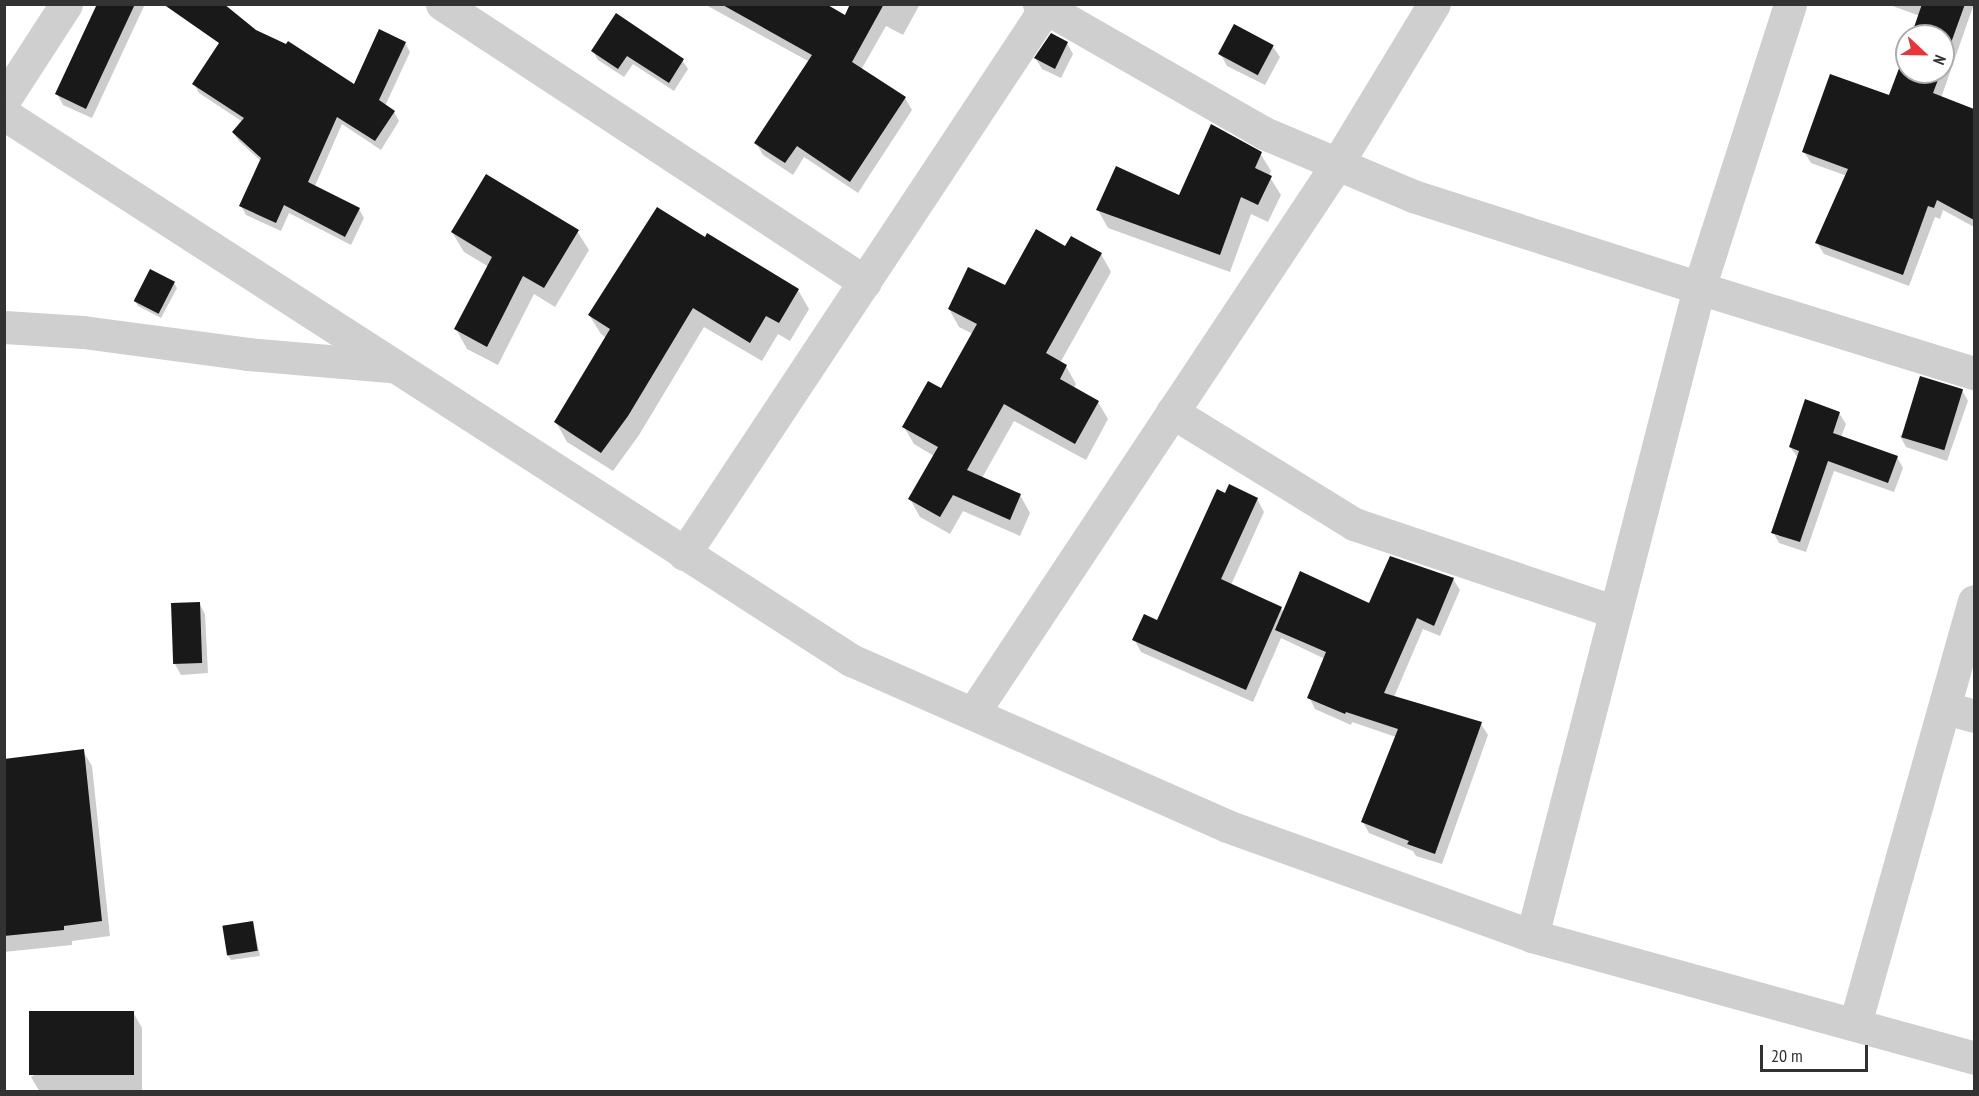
<!DOCTYPE html>
<html>
<head>
<meta charset="utf-8">
<style>
  body { margin:0 }
  #map { position:relative; width:1979px; height:1096px; overflow:hidden; background:#fff; font-family:"PT Sans Narrow",sans-serif }
  div>[style] { position:absolute }
  .shadow>* { inset:0; background:#0003 }
  .building>* { inset:0; background:#191919; transform-origin:0 0 }
  .street>* { height:33px; margin:-16.5px; padding:0 16.5px; transform-origin:16.5px; border-radius:16.5px; background:#cfcfcf }
  span { translate:-50% -50%; white-space:nowrap; text-align:center; line-height:1.15; -webkit-text-stroke:6px #fff; paint-order:stroke }
  .frame { position:absolute; inset:0; border:6px solid #323232; pointer-events:none }
  .north { position:absolute; left:1895px; top:24px; width:60px; height:60px; box-sizing:border-box; background:#fff; border:2px solid #adadad; border-radius:50%; rotate:112deg; font-size:16px; font-weight:700; line-height:24px; text-align:center; color:#323232 }
  .north::after { content:''; display:block; margin:auto; width:21px; height:27px; background:#e93438; clip-path:polygon(50% 0,100% 100%,50% 72%,0 100%) }
  .scale { position:absolute; left:1760px; top:1045px; width:108px; height:27px; box-sizing:border-box; border:3px solid #323232; border-top:0; padding-left:8px; font-size:18px; line-height:21px; white-space:nowrap; color:#323232; -webkit-text-stroke:4px #fff; paint-order:stroke }
</style>
</head>
<body>
<div id="map">
  <div class="shadow">
    <div style="clip-path:polygon(99px 4px,145px 4px,92px 118px,63px 105px,57px 94px)"></div>
    <div style="clip-path:polygon(704px 4px,823px 4px,845px 17px,852px 4px,920px 4px,903px 35px,886px 26px,861px 70px,905px 98px,912px 110px,858px 193px,804px 157px,793px 175px,763px 155px,756px 143px,810px 62px)"></div>
    <div style="clip-path:polygon(1887px 4px,1974px 4px,1941px 98px,1971px 109px,1974px 115px,1974px 227px,1943px 210px,1940px 219px,1935px 217px,1909px 286px,1824px 254px,1817px 243px,1847px 176px,1811px 163px,1804px 152px,1890px 97px,1907px 51px,1907px 72px,1943px 72px,1943px 36px,1912px 36px,1920px 16px)"></div>
    <div style="clip-path:polygon(1235px 26px,1273px 47px,1280px 57px,1265px 85px,1227px 66px,1221px 55px)"></div>
    <div style="clip-path:polygon(405px 43px,410px 52px,385px 106px,394px 112px,399px 121px,381px 150px,342px 124px,315px 186px,359px 209px,364px 218px,351px 245px,289px 213px,281px 231px,246px 215px,241px 206px,261px 161px,239px 141px,233px 133px,243px 122px,199px 93px,194px 84px,354px 86px)"></div>
    <div style="clip-path:polygon(1067px 43px,1073px 54px,1061px 78px,1042px 69px,1036px 59px)"></div>
    <div style="clip-path:polygon(593px 51px,682px 60px,688px 69px,674px 91px,633px 64px,624px 77px,598px 60px)"></div>
    <div style="clip-path:polygon(1260px 153px,1271px 171px,1269px 176px,1281px 195px,1268px 222px,1251px 214px,1230px 272px,1108px 228px,1098px 210px,1179px 197px)"></div>
    <div style="clip-path:polygon(577px 231px,589px 250px,555px 307px,534px 294px,498px 365px,467px 349px,456px 329px,489px 267px,464px 252px,452px 232px)"></div>
    <div style="clip-path:polygon(1066px 248px,1101px 254px,1111px 272px,1060px 363px,1066px 366px,1076px 384px,1074px 388px,1098px 402px,1108px 419px,1086px 460px,1014px 421px,982px 478px,1020px 495px,1030px 513px,1020px 536px,963px 511px,950px 534px,920px 517px,910px 499px,934px 456px,914px 444px,904px 427px,942px 390px,973px 334px,959px 327px,949px 309px,1005px 287px)"></div>
    <div style="clip-path:polygon(174px 283px,177px 288px,161px 318px,138px 306px,135px 301px)"></div>
    <div style="clip-path:polygon(798px 290px,809px 309px,790px 341px,778px 334px,762px 361px,704px 327px,639px 435px,613px 471px,567px 442px,556px 422px,606px 338px,601px 334px,589px 315px)"></div>
    <div style="clip-path:polygon(1962px 390px,1968px 401px,1947px 461px,1906px 447px,1900px 436px)"></div>
    <div style="clip-path:polygon(1839px 413px,1846px 424px,1841px 437px,1897px 457px,1903px 468px,1894px 492px,1834px 471px,1806px 552px,1779px 543px,1773px 532px,1798px 458px,1790px 447px)"></div>
    <div style="clip-path:polygon(1226px 495px,1257px 499px,1264px 512px,1231px 585px,1281px 608px,1284px 613px,1370px 605px,1453px 579px,1460px 590px,1440px 636px,1423px 629px,1394px 697px,1481px 724px,1488px 735px,1442px 864px,1416px 856px,1413px 851px,1369px 833px,1363px 822px,1396px 737px,1352px 722px,1351px 725px,1315px 709px,1309px 697px,1325px 659px,1281px 638px,1253px 702px,1141px 652px,1134px 639px,1158px 622px)"></div>
    <div style="clip-path:polygon(199px 603px,205px 614px,208px 673px,181px 675px,175px 664px)"></div>
    <div style="clip-path:polygon(83px 751px,92px 766px,110px 936px,72px 941px,72px 945px,4px 952px,4px 761px)"></div>
    <div style="clip-path:polygon(253px 922px,260px 956px,231px 960px,228px 955px)"></div>
    <div style="clip-path:polygon(133px 1012px,142px 1028px,142px 1091px,40px 1092px,31px 1077px)"></div>
  </div>
  <div class="building">
    <div style="clip-path:polygon(97px 4px,135px 4px,86px 109px,55px 94px)"></div>
    <div style="clip-path:polygon(163px 4px,224px 4px,256px 30px,286px 44px,288px 41px,354px 84px,379px 29px,406px 42px,379px 100px,395px 111px,375px 141px,337px 117px,308px 182px,360px 208px,345px 237px,284px 205px,276px 223px,239px 206px,261px 158px,232px 132px,244px 118px,192px 84px,219px 43px)"></div>
    <div style="clip-path:polygon(721px 4px,826px 4px,845px 15px,850px 4px,884px 4px,852px 62px,906px 97px,850px 182px,797px 146px,785px 163px,754px 143px,812px 55px)"></div>
    <div style="clip-path:polygon(1922px 4px,1965px 4px,1943px 65px,1943px 36px,1911px 36px)"></div>
    <div style="clip-path:polygon(616px 13px,684px 59px,669px 83px,627px 56px,618px 69px,591px 51px)"></div>
    <div style="left:1234px;top:24px;width:45px;height:34px;rotate:28deg"></div>
    <div style="clip-path:polygon(1051px 33px,1068px 42px,1055px 69px,1034px 58px)"></div>
    <div style="clip-path:polygon(1907px 47px,1907px 72px,1941px 72px,1933px 93px,1974px 109px,1974px 220px,1937px 200px,1934px 208px,1928px 206px,1903px 275px,1815px 243px,1848px 169px,1802px 152px,1830px 74px,1889px 95px)"></div>
    <div style="clip-path:polygon(1211px 124px,1262px 152px,1255px 168px,1272px 176px,1258px 205px,1241px 197px,1220px 255px,1096px 210px,1116px 166px,1179px 195px)"></div>
    <div style="clip-path:polygon(486px 174px,579px 230px,544px 288px,523px 276px,487px 347px,454px 329px,492px 257px,451px 232px)"></div>
    <div style="clip-path:polygon(657px 207px,705px 237px,707px 233px,799px 289px,779px 323px,766px 316px,750px 343px,693px 308px,628px 416px,601px 453px,554px 422px,610px 329px,588px 315px)"></div>
    <div style="clip-path:polygon(1036px 229px,1065px 246px,1071px 236px,1102px 253px,1046px 353px,1067px 365px,1060px 379px,1099px 401px,1075px 444px,1004px 404px,967px 470px,1021px 494px,1010px 520px,953px 495px,940px 517px,908px 499px,938px 447px,902px 427px,928px 381px,941px 388px,977px 324px,948px 309px,968px 267px,1005px 285px)"></div>
    <div style="left:150px;top:269px;width:28px;height:36px;rotate:27deg"></div>
    <div style="left:1920px;top:376px;width:45px;height:64px;rotate:17deg"></div>
    <div style="clip-path:polygon(1805px 399px,1840px 412px,1833px 433px,1898px 456px,1888px 483px,1828px 461px,1800px 542px,1771px 533px,1799px 451px,1789px 447px)"></div>
    <div style="clip-path:polygon(1229px 484px,1258px 498px,1221px 579px,1282px 607px,1246px 690px,1132px 640px,1144px 614px,1157px 620px,1217px 489px,1225px 493px)"></div>
    <div style="clip-path:polygon(1390px 556px,1454px 578px,1434px 626px,1417px 618px,1384px 693px,1482px 722px,1435px 854px,1407px 844px,1409px 841px,1361px 822px,1398px 729px,1346px 712px,1345px 714px,1307px 698px,1326px 652px,1275px 630px,1300px 571px,1369px 603px)"></div>
    <div style="left:200px;top:602px;width:61px;height:29px;rotate:88deg"></div>
    <div style="clip-path:polygon(84px 749px,102px 921px,64px 926px,64px 930px,4px 936px,4px 759px)"></div>
    <div style="left:253px;top:921px;width:30px;height:31px;rotate:81deg"></div>
    <div style="left:134px;top:1011px;width:64px;height:105px;rotate:90deg"></div>
  </div>
  <div class="street">
    <div style="left:442px;top:4px;width:506px;rotate:33.31deg"></div>
    <div style="left:1039px;top:4px;width:259px;rotate:29.8deg"></div>
    <div style="left:1264px;top:133px;width:162px;rotate:22.9deg"></div>
    <div style="left:1413px;top:196px;width:300px;rotate:17.8deg"></div>
    <div style="left:1699px;top:288px;width:288px;rotate:17.2deg"></div>
    <div style="left:4px;top:100px;width:114px;rotate:-57.1deg"></div>
    <div style="left:4px;top:114px;width:1008px;rotate:32.81deg"></div>
    <div style="left:851px;top:660px;width:411px;rotate:23.8deg"></div>
    <div style="left:1227px;top:826px;width:324px;rotate:19.8deg"></div>
    <div style="left:1532px;top:936px;width:459px;rotate:15.4deg"></div>
    <div style="left:4px;top:327px;width:79px;rotate:3.6deg"></div>
    <div style="left:83px;top:332px;width:166px;rotate:7.6deg"></div>
    <div style="left:248px;top:354px;width:142px;rotate:4.9deg"></div>
    <div style="left:1172px;top:412px;width:214px;rotate:31.6deg"></div>
    <div style="left:1354px;top:524px;width:275px;rotate:18.6deg"></div>
    <div style="left:684px;top:554px;width:660px;rotate:-56.5deg"></div>
    <div style="left:1945px;top:708px;width:30px;rotate:15deg"></div>
    <div style="left:973px;top:713px;width:659px;rotate:-56.45deg"></div>
    <div style="left:1337px;top:164px;width:187px;rotate:-58.8deg"></div>
    <div style="left:1532px;top:936px;width:669px;rotate:-75.55deg"></div>
    <div style="left:1699px;top:288px;width:298px;rotate:-72.2deg"></div>
    <div style="left:1855px;top:1024px;width:439px;rotate:-74.3deg"></div>
  </div>
  <div class="frame"></div>
  <div class="north">N</div>
  <div class="scale">20 m</div>
</div>
</body>
</html>
